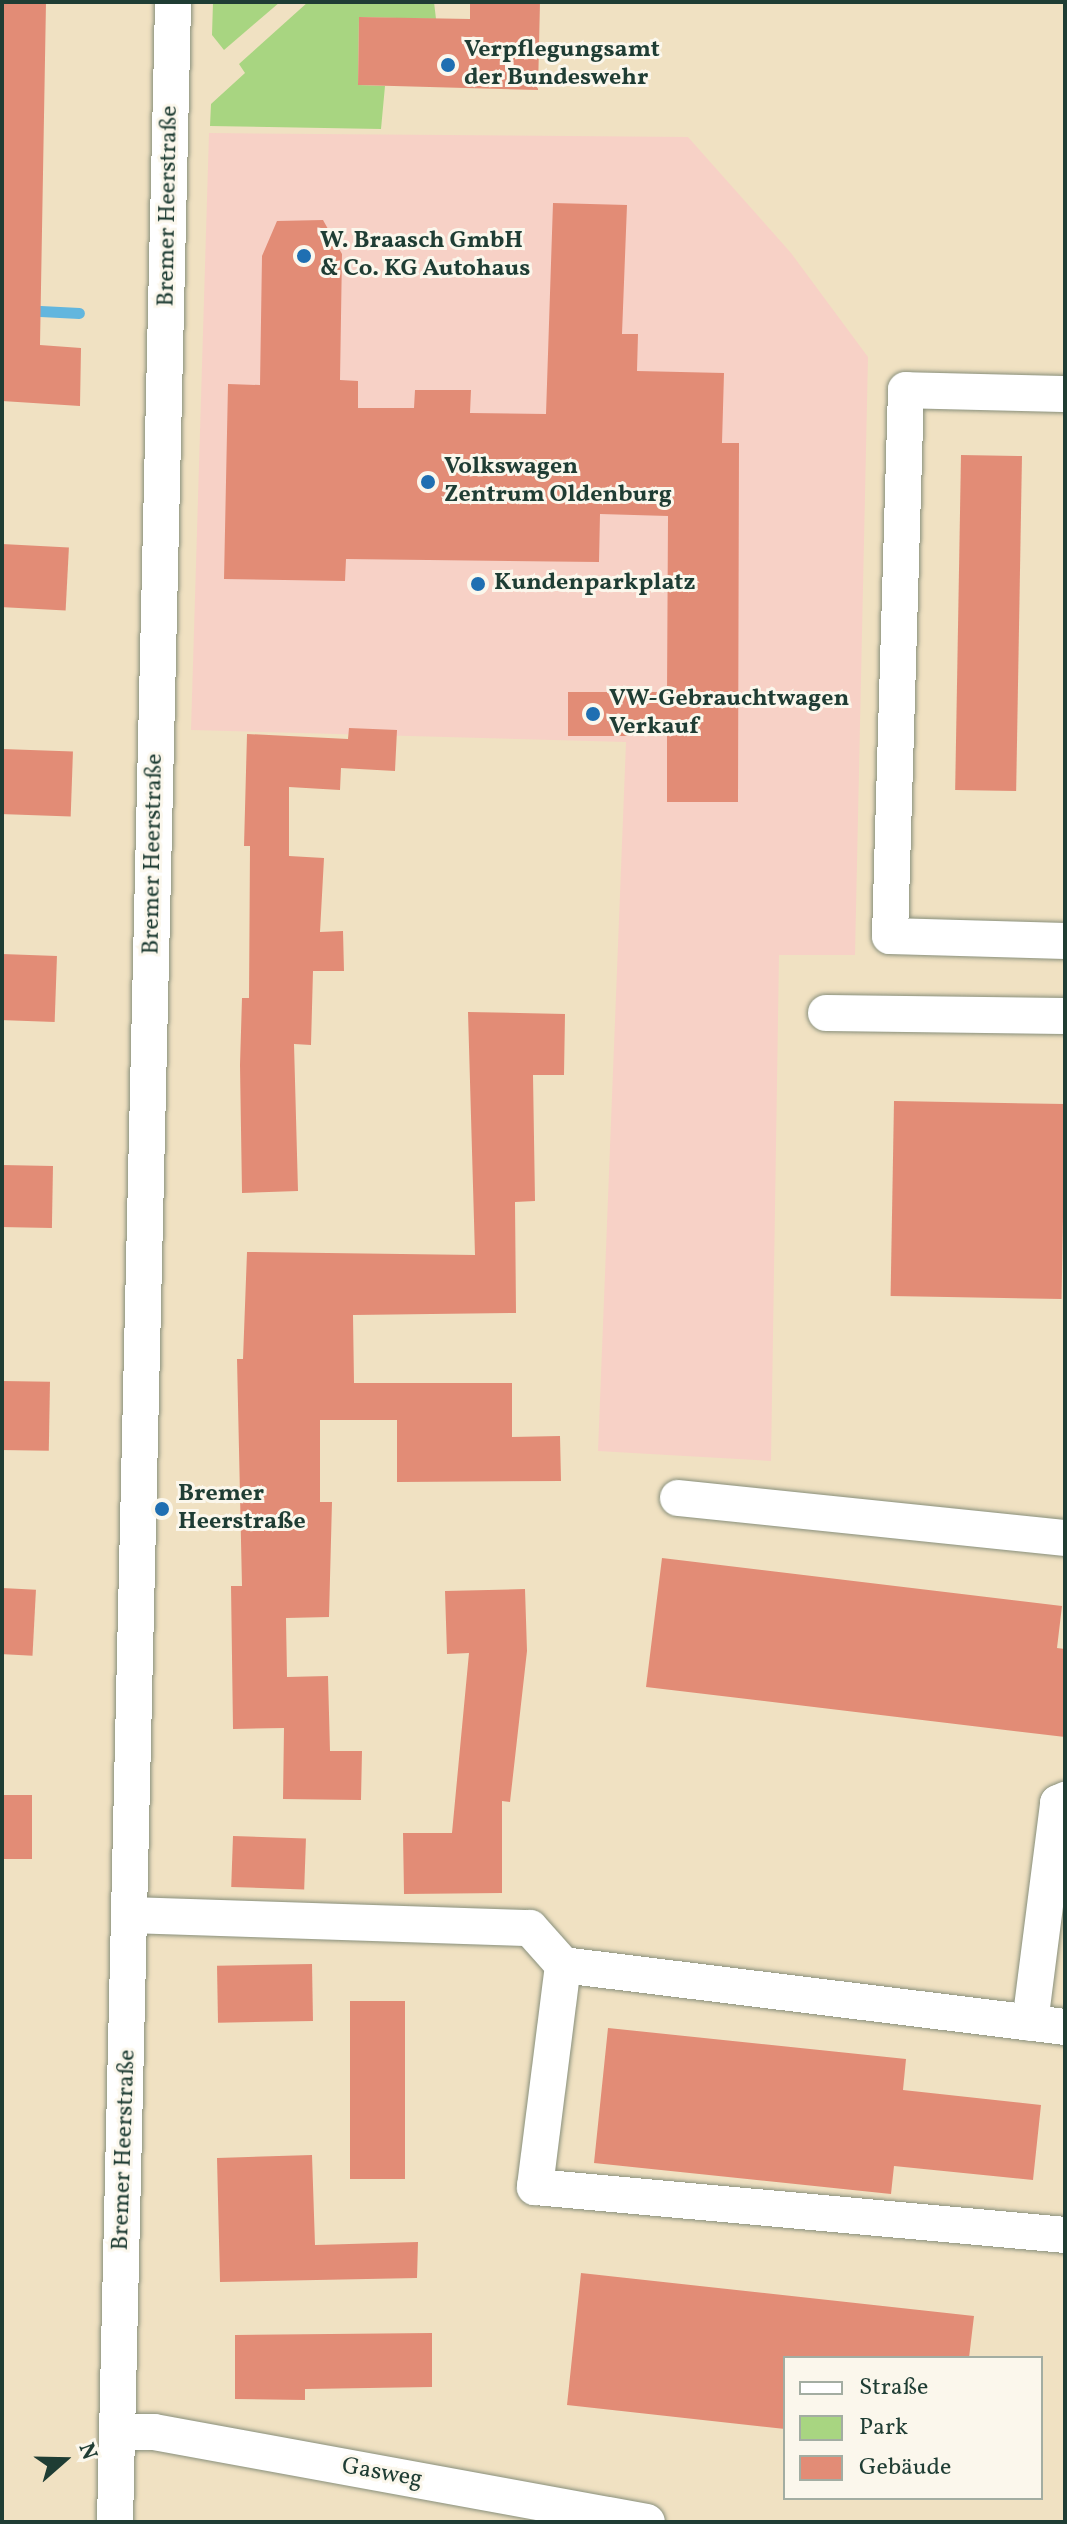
<!DOCTYPE html>
<html>
<head>
<meta charset="utf-8">
<style>
  body { margin:0 }
  #map { position:relative; width:1067px; height:2524px; overflow:hidden; background:#f0e1c2; font-family:Vollkorn,serif }
  div>[style] { position:absolute }
  .built>* { inset:0; background:#f7d1c6 }
  .green>* { inset:0; background:#a8d581 }
  .stream>* { height:11px; margin:-5.5px; padding:0 5.5px; transform-origin:5.5px; border-radius:5.5px; background:#62b6de }
  .building>* { inset:0; background:#e28c76; transform-origin:0 0 }
  .roads { filter:drop-shadow(0 0 2px #888f7b) drop-shadow(0 0 2px #888f7b) }
  .minor>* { height:36px; margin:-18px; padding:0 18px; transform-origin:18px; border-radius:18px; background:#fff }
  .dots>* { width:22px; height:22px; translate:-50% -50%; box-sizing:border-box; border:4px solid #fbf7ec; border-radius:50% }
  span { translate:-50% -50%; white-space:nowrap; text-align:center; line-height:1.15; -webkit-text-stroke:6px #fbf7ec; paint-order:stroke }
  .poi-label { font-size:24px; color:#1f3d34; font-weight:700 }
  .left { translate:0 -50%; text-align:left }
  .street-label { font-size:24px; color:#1f3d34 }
  .frame { position:absolute; inset:0; border:4px solid #1f3d34; pointer-events:none }
  .legend { position:absolute; left:783px; top:2356px; width:260px; height:144px; box-sizing:border-box; background:#fbf7ec; border:2px solid #a3ada2; margin:0; padding:10px 14px; list-style:none; font-size:24px; color:#1f3d34 }
  .legend li { display:flex; align-items:center; gap:16px; height:40px }
  .legend b { width:40px; border:2px solid #a3ada2 }
  .north { position:absolute; left:24px; top:2420px; width:80px; height:80px; -webkit-text-stroke:6px #fbf7ec; paint-order:stroke; rotate:70deg; font-size:22px; font-weight:700; line-height:32px; text-align:center; color:#1f3d34 }
  .north::after { content:''; display:block; margin:auto; width:28px; height:36px; background:#1f3d34; clip-path:polygon(50% 0,100% 100%,50% 72%,0 100%) }
</style>
</head>
<body>
<div id="map">
  <div class="built">
    <div style="clip-path:polygon(209px 133px,688px 137px,791px 253px,868px 357px,855px 955px,779px 955px,771px 1461px,598px 1451px,626px 742px,191px 730px)"></div>
  </div>
  <div class="green">
    <div style="clip-path:polygon(213px 2px,280px 2px,224px 50px,212px 35px)"></div>
    <div style="clip-path:polygon(308px 2px,434px 2px,436px 19px,359px 17px,358px 85px,385px 86px,381px 129px,210px 126px,211px 104px,245px 73px,239px 64px)"></div>
  </div>
  <div class="stream">
    <div style="left:2px;top:309px;width:77px;rotate:3deg"></div>
  </div>
  <div class="building">
    <div style="clip-path:polygon(2px 2px,46px 2px,40px 345px,81px 348px,80px 406px,2px 401px)"></div>
    <div style="clip-path:polygon(470px 2px,540px 2px,538px 90px,358px 85px,359px 17px,470px 19px)"></div>
    <div style="clip-path:polygon(553px 203px,627px 205px,622px 334px,638px 334px,637px 371px,724px 373px,722px 443px,739px 443px,738px 802px,667px 802px,667px 736px,568px 736px,568px 692px,667px 692px,668px 516px,600px 514px,599px 562px,346px 559px,345px 581px,224px 579px,228px 384px,260px 385px,262px 256px,277px 221px,323px 220px,342px 254px,340px 380px,358px 381px,358px 408px,414px 408px,415px 390px,471px 390px,470px 413px,546px 414px)"></div>
    <div style="left:961px;top:455px;width:61px;height:335px;rotate:1deg"></div>
    <div style="left:2px;top:544px;width:67px;height:63px;rotate:3deg"></div>
    <div style="clip-path:polygon(349px 728px,397px 730px,395px 771px,341px 768px,340px 790px,289px 787px,289px 856px,324px 858px,320px 932px,343px 931px,344px 971px,313px 971px,311px 1045px,294px 1044px,298px 1191px,242px 1193px,240px 1065px,242px 998px,249px 998px,250px 846px,244px 846px,247px 734px,348px 739px)"></div>
    <div style="left:2px;top:749px;width:71px;height:65px;rotate:2deg"></div>
    <div style="left:2px;top:954px;width:55px;height:66px;rotate:2deg"></div>
    <div style="clip-path:polygon(468px 1012px,565px 1014px,564px 1075px,533px 1075px,535px 1201px,515px 1202px,516px 1313px,353px 1315px,354px 1383px,512px 1383px,512px 1437px,560px 1436px,561px 1481px,397px 1482px,397px 1420px,320px 1420px,320px 1502px,332px 1502px,329px 1617px,286px 1618px,287px 1677px,328px 1676px,330px 1751px,362px 1751px,361px 1800px,283px 1799px,284px 1728px,233px 1729px,231px 1586px,242px 1586px,237px 1359px,243px 1359px,247px 1252px,475px 1255px)"></div>
    <div style="left:894px;top:1101px;width:171px;height:195px;rotate:1deg"></div>
    <div style="left:2px;top:1165px;width:51px;height:62px;rotate:1deg"></div>
    <div style="left:2px;top:1381px;width:48px;height:69px;rotate:1deg"></div>
    <div style="clip-path:polygon(662px 1558px,1062px 1606px,1057px 1648px,1065px 1649px,1065px 1737px,646px 1687px)"></div>
    <div style="left:2px;top:1588px;width:34px;height:66px;rotate:3deg"></div>
    <div style="clip-path:polygon(525px 1589px,527px 1651px,510px 1802px,502px 1801px,502px 1893px,404px 1894px,403px 1833px,452px 1833px,469px 1653px,447px 1654px,445px 1591px)"></div>
    <div style="left:2px;top:1795px;width:30px;height:64px"></div>
    <div style="left:233px;top:1836px;width:73px;height:51px;rotate:2deg"></div>
    <div style="left:312px;top:1964px;width:57px;height:95px;rotate:89deg"></div>
    <div style="left:350px;top:2001px;width:55px;height:178px"></div>
    <div style="clip-path:polygon(608px 2028px,906px 2059px,903px 2090px,1041px 2105px,1033px 2180px,894px 2166px,891px 2194px,594px 2163px)"></div>
    <div style="clip-path:polygon(312px 2155px,315px 2245px,418px 2242px,417px 2278px,220px 2282px,217px 2158px)"></div>
    <div style="clip-path:polygon(581px 2273px,974px 2316px,969px 2358px,785px 2358px,785px 2429px,567px 2405px)"></div>
    <div style="clip-path:polygon(432px 2333px,432px 2387px,305px 2389px,305px 2400px,235px 2399px,235px 2335px)"></div>
  </div>
  <div class="roads">
    <div class="minor">
      <div style="left:1065px;top:394px;width:159px;rotate:-178.6deg"></div>
      <div style="left:906px;top:390px;width:546px;rotate:91.68deg"></div>
      <div style="left:890px;top:936px;width:175px;rotate:1.6deg"></div>
      <div style="left:826px;top:1013px;width:239px;rotate:0.7deg"></div>
      <div style="left:678px;top:1498px;width:389px;rotate:5.9deg"></div>
      <div style="left:132px;top:1915px;width:398px;rotate:1.9deg"></div>
      <div style="left:530px;top:1928px;width:50px;rotate:48.3deg"></div>
      <div style="left:563px;top:1965px;width:506px;rotate:7.04deg"></div>
      <div style="left:563px;top:1965px;width:224px;rotate:97.2deg"></div>
      <div style="left:535px;top:2187px;width:532px;rotate:5.17deg"></div>
      <div style="left:1030px;top:2023px;width:222px;rotate:-82.7deg"></div>
      <div style="left:1058px;top:1803px;width:8px;rotate:-23deg"></div>
      <div style="left:117px;top:2432px;width:37px"></div>
      <div style="left:154px;top:2432px;width:501px;rotate:10.35deg"></div>
      <div style="left:115px;top:2522px;width:2521px;rotate:-88.68deg"></div>
    </div>
  </div>
  <div class="dots">
    <div style="left:448px;top:65px;background:#1f6fb2"></div>
    <div style="left:304px;top:256px;background:#1f6fb2"></div>
    <div style="left:428px;top:482px;background:#1f6fb2"></div>
    <div style="left:478px;top:584px;background:#1f6fb2"></div>
    <div style="left:593px;top:714px;background:#1f6fb2"></div>
    <div style="left:162px;top:1509px;background:#1f6fb2"></div>
  </div>
  <div class="poi-label">
    <span class="left" style="left:464px;top:65px">Verpflegungsamt<br>der Bundeswehr</span>
    <span class="left" style="left:320px;top:256px">W. Braasch GmbH<br>&amp; Co. KG Autohaus</span>
    <span class="left" style="left:444px;top:482px">Volkswagen<br>Zentrum Oldenburg</span>
    <span class="left" style="left:494px;top:584px">Kundenparkplatz</span>
    <span class="left" style="left:609px;top:714px">VW-Gebrauchtwagen<br>Verkauf</span>
    <span class="left" style="left:178px;top:1509px">Bremer<br>Heerstraße</span>
  </div>
  <div class="street-label">
    <span style="left:169px;top:206px;rotate:-89deg">Bremer Heerstraße</span>
    <span style="left:154px;top:854px;rotate:-89deg">Bremer Heerstraße</span>
    <span style="left:125px;top:2150px;rotate:-88deg">Bremer Heerstraße</span>
    <span style="left:382px;top:2474px;rotate:10deg">Gasweg</span>
  </div>
  <div class="frame"></div>
  <ul class="legend">
  <li><b style="height:10px;background:#fff"></b>Straße</li>
  <li><b style="height:22px;background:#a8d581"></b>Park</li>
  <li><b style="height:22px;background:#e28c76"></b>Gebäude</li>
  </ul>
  <div class="north">N</div>
</div>
</body>
</html>
